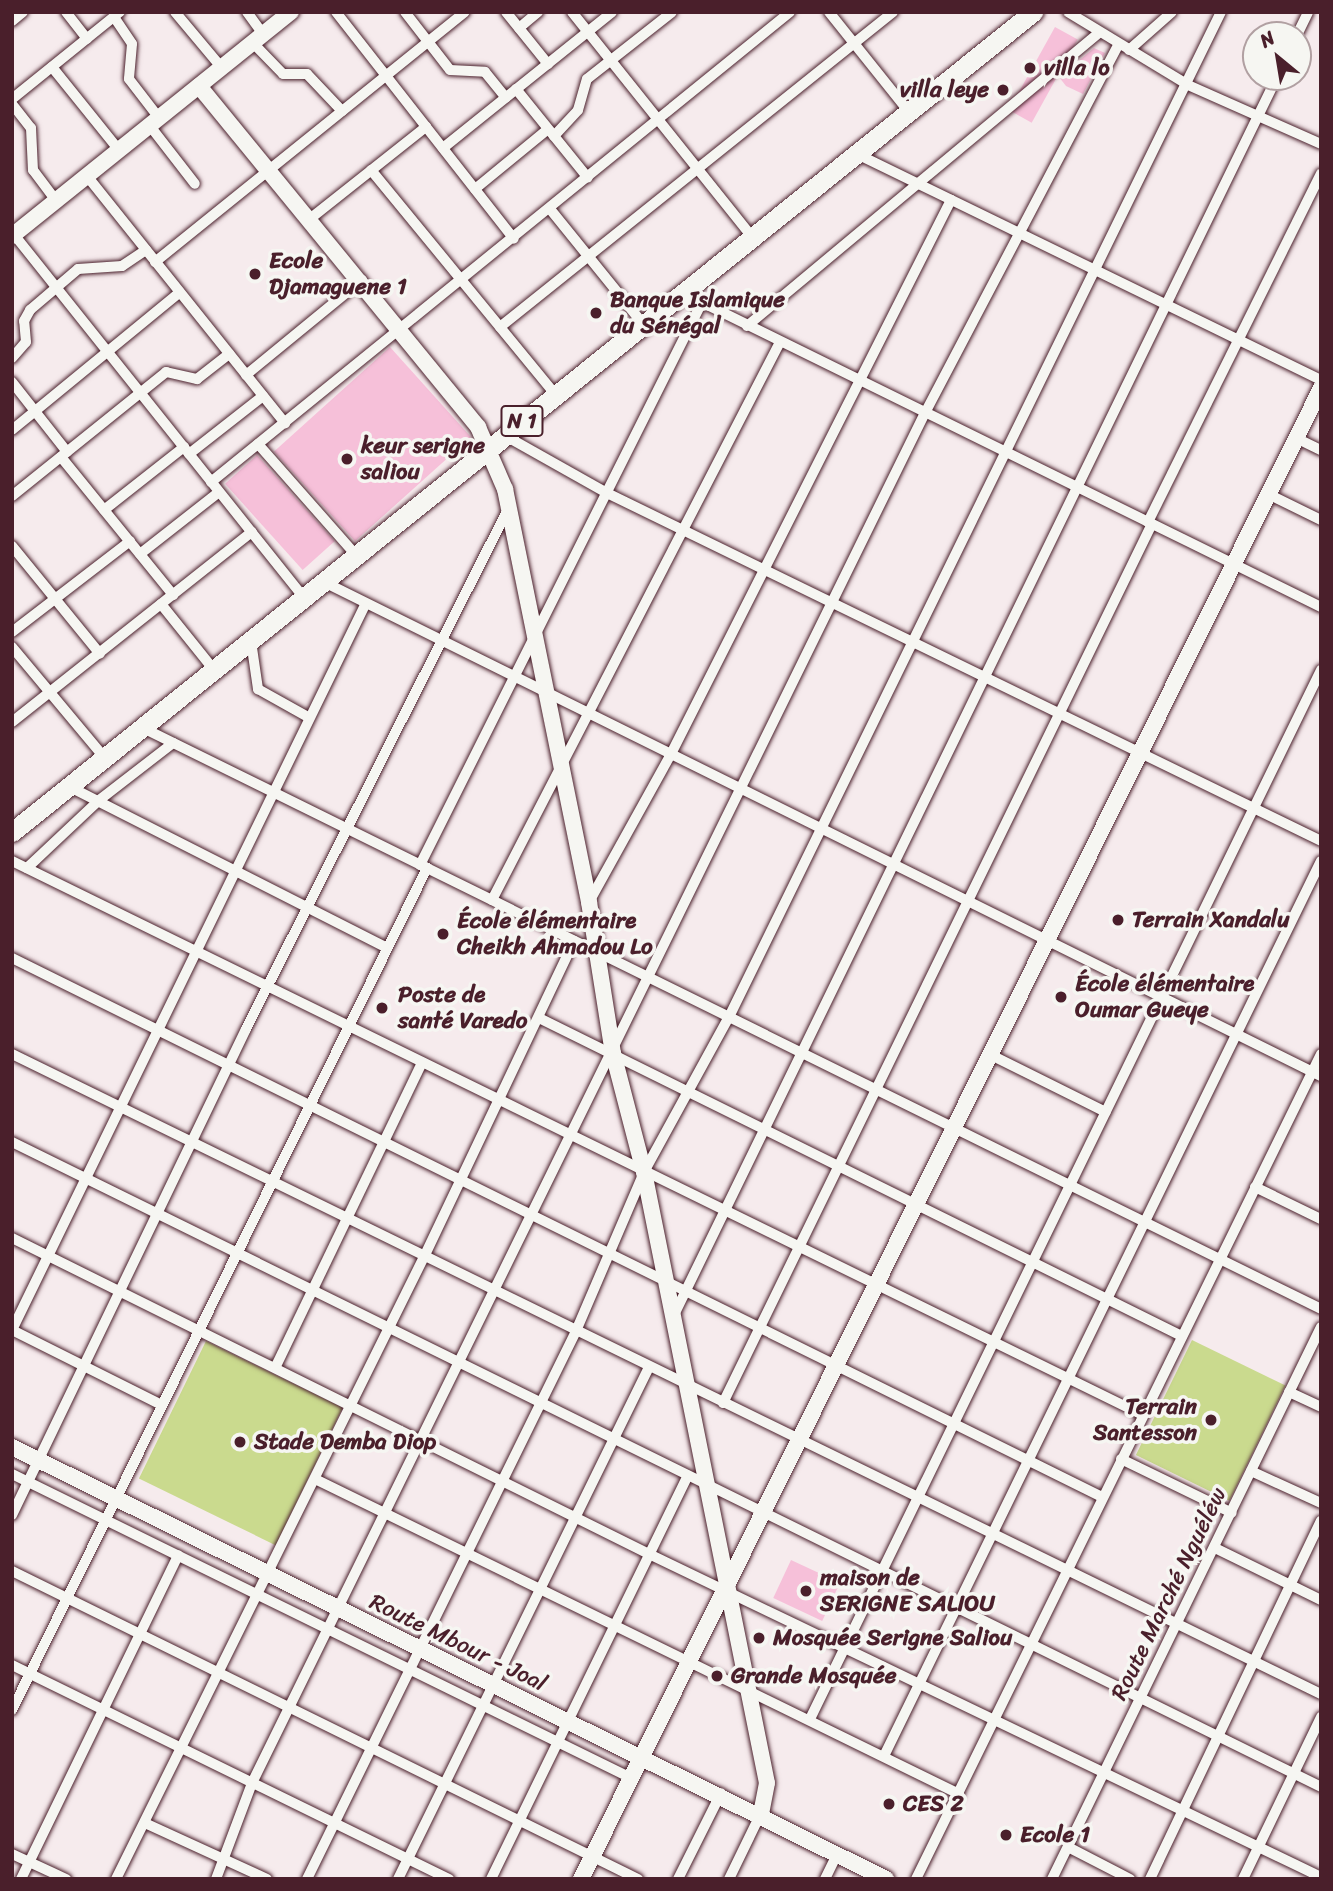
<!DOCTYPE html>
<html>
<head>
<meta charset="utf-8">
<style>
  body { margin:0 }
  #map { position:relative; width:1333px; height:1891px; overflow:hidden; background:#f6ebed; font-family:Sriracha,sans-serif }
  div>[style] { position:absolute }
  .green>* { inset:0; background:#cada8e; transform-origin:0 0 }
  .building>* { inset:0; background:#f6c0d9; transform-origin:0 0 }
  .roads { filter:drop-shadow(0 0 2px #4a1f2b) drop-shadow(0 0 2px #4a1f2b) }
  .street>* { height:10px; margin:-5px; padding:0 5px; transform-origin:5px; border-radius:5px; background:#f6f6f2 }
  .secondary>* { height:16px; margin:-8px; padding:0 8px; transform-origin:8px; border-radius:8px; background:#f6f6f2 }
  .highway>* { height:19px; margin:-9.5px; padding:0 9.5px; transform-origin:9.5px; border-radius:9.5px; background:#f6f6f2 }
  .dots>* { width:19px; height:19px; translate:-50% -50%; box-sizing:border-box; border:4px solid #f6f6f2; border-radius:50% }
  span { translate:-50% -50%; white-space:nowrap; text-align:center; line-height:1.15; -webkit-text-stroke:7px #f6f6f2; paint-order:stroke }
  .shield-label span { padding:2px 5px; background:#f6f6f2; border:2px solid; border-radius:5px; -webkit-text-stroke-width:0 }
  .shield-label { font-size:21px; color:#4a1f2b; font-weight:700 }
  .poi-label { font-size:23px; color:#4a1f2b; font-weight:700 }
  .left { translate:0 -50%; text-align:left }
  .right { translate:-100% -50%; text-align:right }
  .street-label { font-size:23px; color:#4a1f2b }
  .frame { position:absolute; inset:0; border:14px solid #4a1f2b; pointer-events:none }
  .north { position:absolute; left:1242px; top:21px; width:70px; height:70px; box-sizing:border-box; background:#f6f6f2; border:2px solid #b1a0a2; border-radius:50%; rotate:330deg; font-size:19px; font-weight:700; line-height:28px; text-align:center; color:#4a1f2b }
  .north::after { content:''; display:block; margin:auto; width:24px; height:32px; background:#4a1f2b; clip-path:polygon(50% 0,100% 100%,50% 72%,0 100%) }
</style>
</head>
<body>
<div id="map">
  <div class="green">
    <div style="left:1192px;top:1340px;width:104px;height:128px;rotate:26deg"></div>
    <div style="left:206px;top:1341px;width:152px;height:153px;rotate:26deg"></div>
  </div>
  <div class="building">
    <div style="left:1055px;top:27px;width:26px;height:95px;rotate:29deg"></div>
    <div style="clip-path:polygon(1094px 48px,1105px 53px,1083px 94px,1066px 86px,1059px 77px)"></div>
    <div style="left:390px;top:347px;width:121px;height:156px;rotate:48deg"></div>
    <div style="left:257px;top:455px;width:116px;height:43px;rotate:48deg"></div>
    <div style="left:791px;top:1560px;width:54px;height:42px;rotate:25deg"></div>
  </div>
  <div class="roads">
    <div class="street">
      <div style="left:66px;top:12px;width:34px;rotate:52deg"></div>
      <div style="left:175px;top:12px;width:73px;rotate:50deg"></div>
      <div style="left:247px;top:12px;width:27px;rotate:54deg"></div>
      <div style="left:336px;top:12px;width:288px;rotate:51.9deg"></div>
      <div style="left:405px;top:12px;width:73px;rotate:52.2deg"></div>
      <div style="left:450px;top:70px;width:35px;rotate:3deg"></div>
      <div style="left:485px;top:72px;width:33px;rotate:51deg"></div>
      <div style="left:506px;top:12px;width:67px;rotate:51.1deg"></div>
      <div style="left:572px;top:12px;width:288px;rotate:51.3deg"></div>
      <div style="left:829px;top:12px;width:128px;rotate:51.3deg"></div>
      <div style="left:1068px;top:12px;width:140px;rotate:31.3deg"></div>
      <div style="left:1188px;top:85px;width:145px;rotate:23.9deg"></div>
      <div style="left:114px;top:17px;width:32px;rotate:56deg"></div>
      <div style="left:132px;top:44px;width:35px;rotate:95deg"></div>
      <div style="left:129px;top:79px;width:49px;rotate:52.4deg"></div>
      <div style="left:12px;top:21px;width:14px;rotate:-39deg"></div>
      <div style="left:519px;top:28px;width:25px;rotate:-40deg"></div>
      <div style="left:1297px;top:35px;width:25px;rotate:-64deg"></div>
      <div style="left:253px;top:43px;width:43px;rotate:45.9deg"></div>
      <div style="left:283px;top:74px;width:24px"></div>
      <div style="left:307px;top:74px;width:51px;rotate:46.6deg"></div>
      <div style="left:1129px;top:50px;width:57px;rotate:-41.5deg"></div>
      <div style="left:52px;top:67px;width:107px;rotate:51.1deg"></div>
      <div style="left:516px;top:89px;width:114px;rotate:51deg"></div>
      <div style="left:12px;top:99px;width:139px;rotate:-38.9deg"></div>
      <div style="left:12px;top:104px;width:31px;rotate:52deg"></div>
      <div style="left:31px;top:128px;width:42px;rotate:87.3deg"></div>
      <div style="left:33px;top:170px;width:39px;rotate:53deg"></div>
      <div style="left:150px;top:126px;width:73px;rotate:52.2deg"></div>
      <div style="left:554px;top:136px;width:35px;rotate:-47deg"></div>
      <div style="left:578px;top:110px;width:32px;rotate:-74deg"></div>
      <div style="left:587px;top:79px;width:108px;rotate:-38.2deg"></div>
      <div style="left:443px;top:148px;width:217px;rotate:-38.8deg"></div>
      <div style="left:857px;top:154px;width:516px;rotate:25.97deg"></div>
      <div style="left:371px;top:170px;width:290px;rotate:50.6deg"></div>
      <div style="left:87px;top:176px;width:317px;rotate:51.3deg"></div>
      <div style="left:475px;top:189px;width:94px;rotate:-39.4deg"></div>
      <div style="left:550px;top:209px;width:148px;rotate:51deg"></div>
      <div style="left:311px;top:218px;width:147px;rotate:-38.4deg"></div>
      <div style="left:12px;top:232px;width:468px;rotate:51.4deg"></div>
      <div style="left:155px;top:262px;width:398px;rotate:-38.9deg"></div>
      <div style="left:683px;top:293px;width:711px;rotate:26.2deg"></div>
      <div style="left:747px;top:326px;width:458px;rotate:-39.8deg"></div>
      <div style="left:500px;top:327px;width:504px;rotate:-38.71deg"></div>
      <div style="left:12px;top:358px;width:21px;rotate:-49deg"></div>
      <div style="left:26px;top:342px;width:21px;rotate:-95deg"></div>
      <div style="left:24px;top:321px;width:13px;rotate:-61deg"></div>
      <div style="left:30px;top:310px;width:63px;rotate:-40.5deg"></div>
      <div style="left:78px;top:269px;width:44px;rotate:-3.9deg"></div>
      <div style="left:122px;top:266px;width:29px;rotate:-34deg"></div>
      <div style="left:246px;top:375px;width:150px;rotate:-39.3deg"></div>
      <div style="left:12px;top:382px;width:89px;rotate:51.8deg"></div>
      <div style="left:12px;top:430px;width:217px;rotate:-39.4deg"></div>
      <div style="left:504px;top:435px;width:118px;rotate:29.4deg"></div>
      <div style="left:607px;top:493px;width:794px;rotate:25.98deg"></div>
      <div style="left:1296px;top:438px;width:28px;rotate:26deg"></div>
      <div style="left:258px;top:444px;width:148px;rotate:48.6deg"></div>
      <div style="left:189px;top:454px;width:94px;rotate:-38.1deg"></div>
      <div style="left:61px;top:457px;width:178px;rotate:50.9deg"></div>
      <div style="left:211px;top:482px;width:746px;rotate:-39.07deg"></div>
      <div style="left:1268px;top:494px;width:59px;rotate:26.1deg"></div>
      <div style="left:12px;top:496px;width:198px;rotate:-38.8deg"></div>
      <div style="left:166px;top:372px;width:32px;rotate:13deg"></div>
      <div style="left:197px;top:379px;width:41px;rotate:-38deg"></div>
      <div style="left:104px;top:510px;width:102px;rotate:-38.2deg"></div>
      <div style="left:1148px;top:522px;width:389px;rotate:-63.6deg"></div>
      <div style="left:12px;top:546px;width:139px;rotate:50.8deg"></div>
      <div style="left:140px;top:554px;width:100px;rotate:-38.1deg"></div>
      <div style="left:324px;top:582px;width:1113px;rotate:26.36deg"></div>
      <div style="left:161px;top:604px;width:85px;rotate:51.2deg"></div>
      <div style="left:12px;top:632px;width:149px;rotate:-37.6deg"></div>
      <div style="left:251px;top:641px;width:49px;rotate:81.7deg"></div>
      <div style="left:258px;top:689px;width:57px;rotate:29.2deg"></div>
      <div style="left:12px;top:647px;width:143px;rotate:50.1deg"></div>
      <div style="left:12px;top:722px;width:306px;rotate:-38.4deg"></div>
      <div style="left:141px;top:727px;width:1316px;rotate:26.25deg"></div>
      <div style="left:68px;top:786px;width:358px;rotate:26.9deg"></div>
      <div style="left:12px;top:861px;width:1259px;rotate:26.1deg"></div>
      <div style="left:420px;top:865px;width:630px;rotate:-63.39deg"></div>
      <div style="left:27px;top:868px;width:98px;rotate:-43.3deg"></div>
      <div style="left:98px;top:801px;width:95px;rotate:-37.7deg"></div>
      <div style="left:492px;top:900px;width:628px;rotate:-62.7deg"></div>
      <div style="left:589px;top:902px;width:169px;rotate:-61deg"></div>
      <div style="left:671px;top:754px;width:621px;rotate:-63.19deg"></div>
      <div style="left:12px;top:958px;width:1216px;rotate:26.31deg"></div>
      <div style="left:539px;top:1018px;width:717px;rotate:26.32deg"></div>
      <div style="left:12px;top:1054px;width:1457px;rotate:26.06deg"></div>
      <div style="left:991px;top:1055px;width:128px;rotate:26.4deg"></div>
      <div style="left:12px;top:1142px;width:1459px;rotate:26.23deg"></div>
      <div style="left:1255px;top:1187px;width:73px;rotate:25.9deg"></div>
      <div style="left:12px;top:1238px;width:711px;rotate:26.38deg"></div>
      <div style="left:649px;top:1554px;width:746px;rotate:25.67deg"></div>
      <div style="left:673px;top:1317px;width:1379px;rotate:-64.03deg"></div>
      <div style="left:12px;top:1330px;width:806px;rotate:-64.04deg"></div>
      <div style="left:12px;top:1330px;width:168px;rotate:26.6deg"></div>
      <div style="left:276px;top:1366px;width:337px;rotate:-64.3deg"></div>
      <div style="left:1289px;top:1392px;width:35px;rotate:25deg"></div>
      <div style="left:723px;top:1403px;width:978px;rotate:-63.99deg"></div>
      <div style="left:1121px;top:1459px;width:123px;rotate:25.9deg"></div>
      <div style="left:1251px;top:1471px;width:77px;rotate:24.6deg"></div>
      <div style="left:12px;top:1474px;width:692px;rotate:26.16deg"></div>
      <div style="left:315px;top:1479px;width:717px;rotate:26.06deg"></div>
      <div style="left:12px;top:1515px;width:539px;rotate:-64.29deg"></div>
      <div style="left:246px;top:1029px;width:585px;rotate:-63.26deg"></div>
      <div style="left:1215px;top:1548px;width:118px;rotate:26.1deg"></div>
      <div style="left:12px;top:1571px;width:698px;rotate:26.2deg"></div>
      <div style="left:12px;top:1665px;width:487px;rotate:26.1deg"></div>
      <div style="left:12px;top:1710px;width:939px;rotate:-63.76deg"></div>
      <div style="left:810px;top:1719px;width:1167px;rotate:-64.03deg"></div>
      <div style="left:884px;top:1756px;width:996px;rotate:-63.98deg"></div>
      <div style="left:147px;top:1824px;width:132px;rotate:24.6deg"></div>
      <div style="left:1068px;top:1847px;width:70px;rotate:27.3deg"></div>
      <div style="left:12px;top:1854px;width:60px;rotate:24.8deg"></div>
      <div style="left:21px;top:1879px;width:360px;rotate:-64.1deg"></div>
      <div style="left:116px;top:1879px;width:694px;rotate:-63.66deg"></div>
      <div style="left:424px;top:1257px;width:350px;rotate:-64.6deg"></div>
      <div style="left:216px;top:1879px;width:103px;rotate:-69.4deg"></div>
      <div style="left:252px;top:1783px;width:1526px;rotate:-63.84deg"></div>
      <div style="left:925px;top:413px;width:416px;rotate:-62.3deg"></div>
      <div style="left:307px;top:1879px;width:610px;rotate:-63.85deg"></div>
      <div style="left:576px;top:1331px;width:173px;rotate:-66.8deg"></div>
      <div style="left:644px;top:1172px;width:177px;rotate:-61.3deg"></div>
      <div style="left:729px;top:1017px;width:1119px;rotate:-63.92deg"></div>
      <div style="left:398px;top:1879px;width:570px;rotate:-63.88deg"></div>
      <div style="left:491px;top:1879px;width:449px;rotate:-64deg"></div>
      <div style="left:678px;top:1879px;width:96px;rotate:-63.4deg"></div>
      <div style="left:729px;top:1879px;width:73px;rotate:-64.1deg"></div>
      <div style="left:825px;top:1879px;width:28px;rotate:-64deg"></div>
      <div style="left:916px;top:1879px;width:919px;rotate:-63.85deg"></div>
      <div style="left:1052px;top:1879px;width:614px;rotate:-64.02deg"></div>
      <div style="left:1150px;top:1879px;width:397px;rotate:-64.5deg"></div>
      <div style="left:1243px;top:1879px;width:180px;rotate:-64.3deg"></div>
    </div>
    <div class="secondary">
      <div style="left:199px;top:86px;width:441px;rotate:50.7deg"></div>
      <div style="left:478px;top:427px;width:68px;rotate:66.5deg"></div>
      <div style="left:505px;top:489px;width:421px;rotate:78.5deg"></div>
      <div style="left:589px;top:902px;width:153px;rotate:81deg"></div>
      <div style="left:613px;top:1053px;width:123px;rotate:75.4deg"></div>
      <div style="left:644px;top:1172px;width:623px;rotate:78.62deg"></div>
      <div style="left:767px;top:1783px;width:31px;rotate:101deg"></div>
      <div style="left:12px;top:236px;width:358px;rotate:-38.8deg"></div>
      <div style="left:12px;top:1447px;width:975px;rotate:26.3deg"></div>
      <div style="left:581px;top:1879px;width:1665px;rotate:-63.6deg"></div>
    </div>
    <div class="highway">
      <div style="left:12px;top:832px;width:1310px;rotate:-38.77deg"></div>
    </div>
  </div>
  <div class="dots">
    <div style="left:1030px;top:68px;background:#4a1f2b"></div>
    <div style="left:1003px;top:90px;background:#4a1f2b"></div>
    <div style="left:255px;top:274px;background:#4a1f2b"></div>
    <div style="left:596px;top:313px;background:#4a1f2b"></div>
    <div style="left:347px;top:459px;background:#4a1f2b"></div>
    <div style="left:1118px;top:920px;background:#4a1f2b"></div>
    <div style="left:443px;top:934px;background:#4a1f2b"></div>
    <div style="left:1061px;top:997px;background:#4a1f2b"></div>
    <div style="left:382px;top:1008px;background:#4a1f2b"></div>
    <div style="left:1211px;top:1420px;background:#4a1f2b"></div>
    <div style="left:240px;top:1442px;background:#4a1f2b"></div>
    <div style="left:806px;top:1591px;background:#4a1f2b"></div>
    <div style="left:759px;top:1638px;background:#4a1f2b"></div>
    <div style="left:717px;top:1676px;background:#4a1f2b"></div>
    <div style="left:889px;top:1804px;background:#4a1f2b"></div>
    <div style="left:1006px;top:1835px;background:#4a1f2b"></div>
  </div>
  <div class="shield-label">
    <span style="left:522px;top:421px">N 1</span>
  </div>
  <div class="poi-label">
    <span class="left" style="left:1044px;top:68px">villa lo</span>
    <span class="right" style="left:989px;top:90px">villa leye</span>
    <span class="left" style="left:269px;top:274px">Ecole<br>Djamaguene 1</span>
    <span class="left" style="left:610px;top:313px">Banque Islamique<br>du Sénégal</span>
    <span class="left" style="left:361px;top:459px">keur serigne<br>saliou</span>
    <span class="left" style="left:1132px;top:920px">Terrain Xandalu</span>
    <span class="left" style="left:457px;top:934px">École élémentaire<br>Cheikh Ahmadou Lo</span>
    <span class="left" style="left:1075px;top:997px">École élémentaire<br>Oumar Gueye</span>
    <span class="left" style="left:398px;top:1008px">Poste de<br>santé Varedo</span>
    <span class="right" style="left:1197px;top:1420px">Terrain<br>Santesson</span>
    <span class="left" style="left:254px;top:1442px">Stade Demba Diop</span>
    <span class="left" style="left:820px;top:1591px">maison de<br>SERIGNE SALIOU</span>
    <span class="left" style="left:773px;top:1638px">Mosquée Serigne Saliou</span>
    <span class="left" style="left:731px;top:1676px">Grande Mosquée</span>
    <span class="left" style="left:903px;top:1804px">CES 2</span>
    <span class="left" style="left:1020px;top:1835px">Ecole 1</span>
  </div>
  <div class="street-label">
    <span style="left:1169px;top:1594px;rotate:-64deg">Route Marché Nguéléw</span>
    <span style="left:458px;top:1643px;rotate:26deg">Route Mbour - Joal</span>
  </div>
  <div class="frame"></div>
  <div class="north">N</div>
</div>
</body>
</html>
